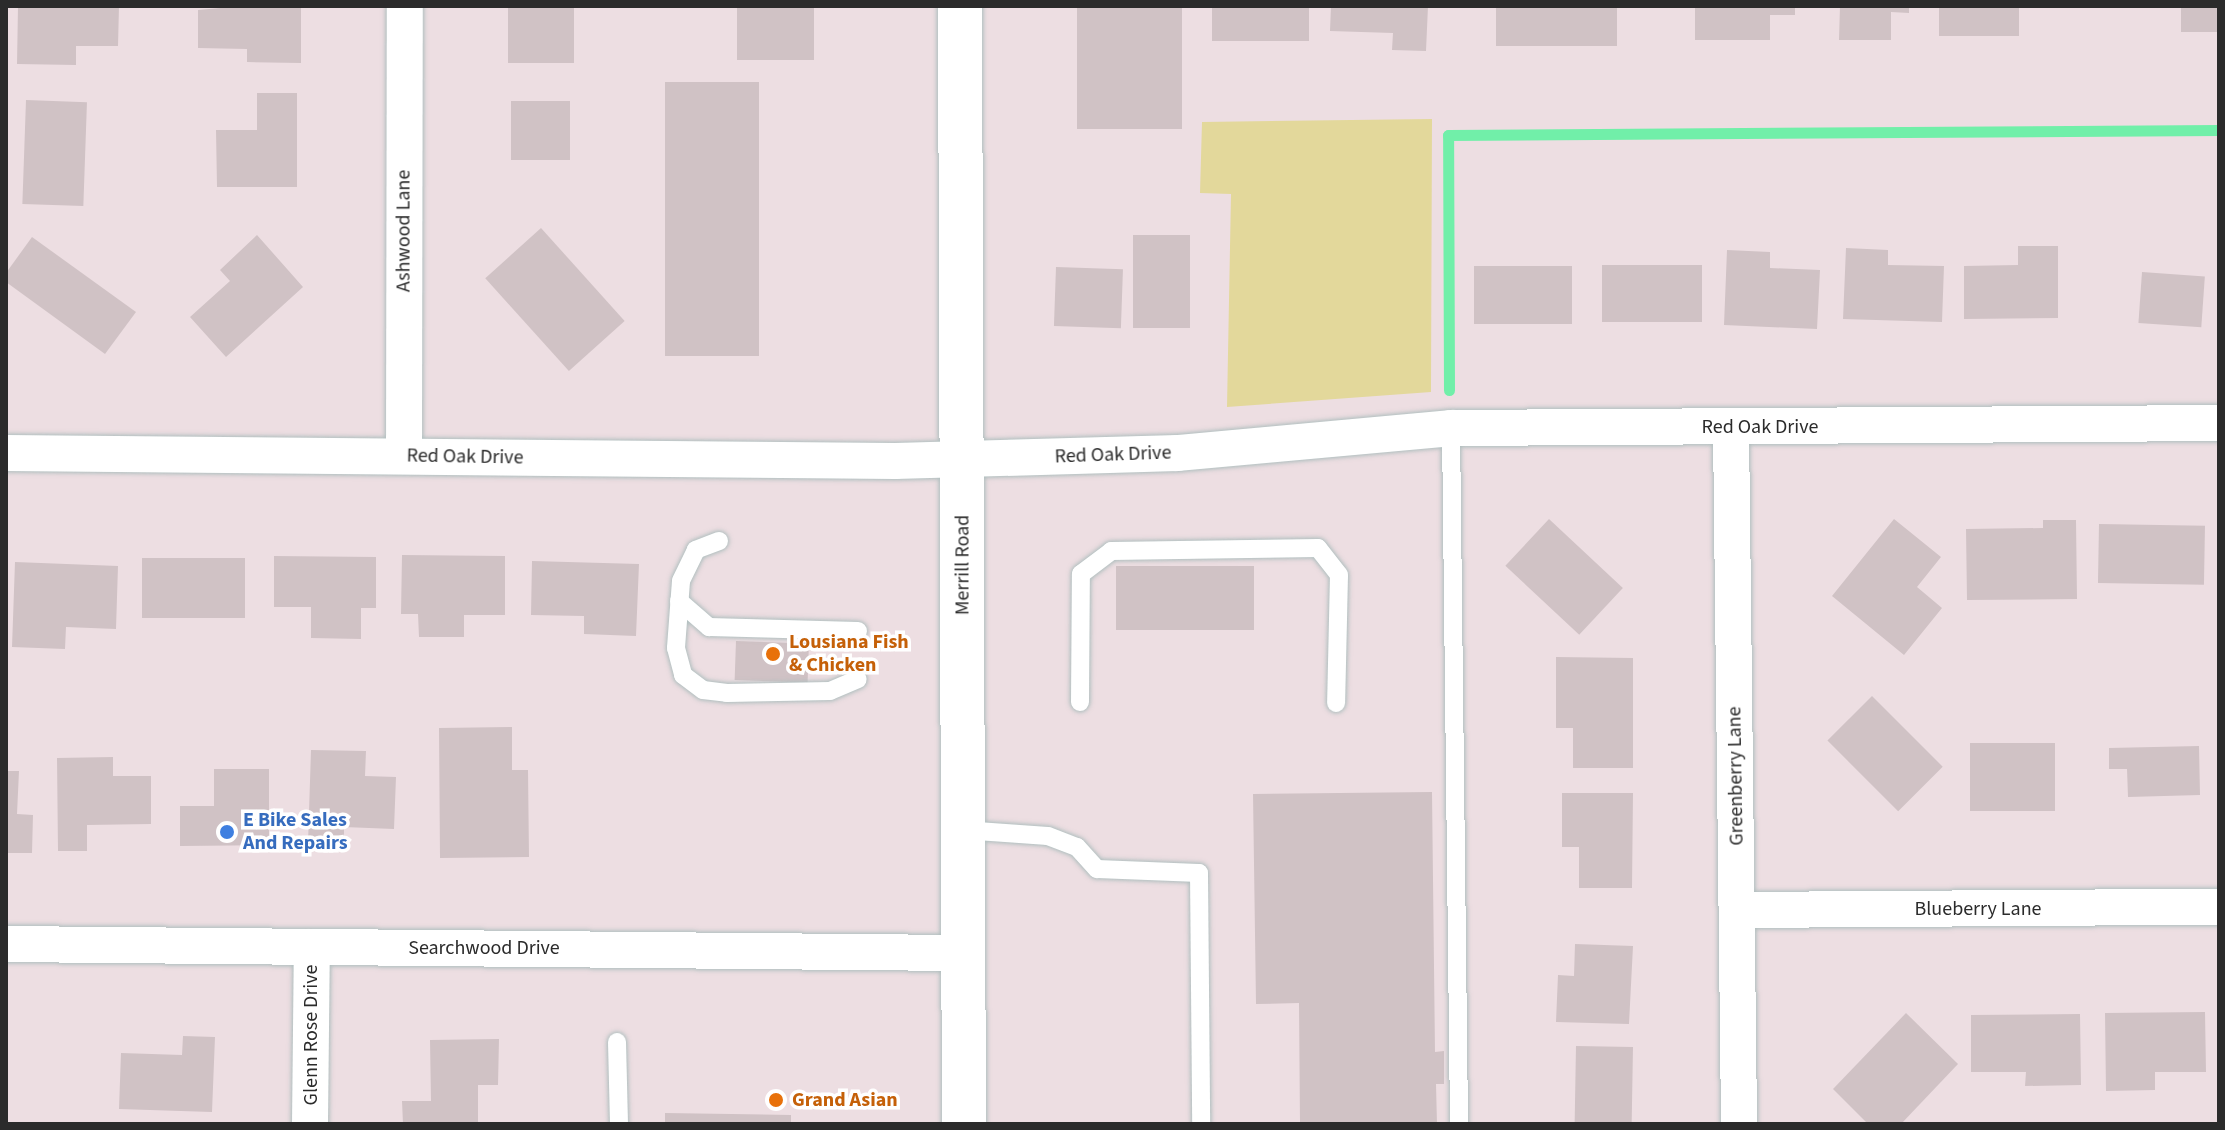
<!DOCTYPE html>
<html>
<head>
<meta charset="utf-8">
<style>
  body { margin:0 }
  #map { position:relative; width:2225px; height:1130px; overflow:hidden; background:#eddee2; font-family:"Source Sans 3",sans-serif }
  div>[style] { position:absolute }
  .green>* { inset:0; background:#e3d89b }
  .stream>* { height:11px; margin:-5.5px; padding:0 5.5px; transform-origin:5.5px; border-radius:5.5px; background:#71efa9 }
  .building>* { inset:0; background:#d0c2c5; transform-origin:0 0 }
  .roads { filter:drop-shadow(0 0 2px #b1bfbf) drop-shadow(0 0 2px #b1bfbf) }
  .lane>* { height:18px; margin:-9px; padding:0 9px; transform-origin:9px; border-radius:9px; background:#fff }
  .street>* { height:36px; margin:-18px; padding:0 18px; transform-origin:18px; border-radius:18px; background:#fff }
  .secondary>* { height:44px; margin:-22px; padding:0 22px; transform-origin:22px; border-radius:22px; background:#fff }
  .dots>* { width:22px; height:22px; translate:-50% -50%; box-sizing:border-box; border:4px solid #fff; border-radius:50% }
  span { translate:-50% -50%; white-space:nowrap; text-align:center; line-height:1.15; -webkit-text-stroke:7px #fff; paint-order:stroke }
  .street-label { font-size:20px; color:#2b2b2b }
  .food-label { font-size:20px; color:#c56008; font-weight:700 }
  .left { translate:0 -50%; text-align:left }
  .shop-label { font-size:20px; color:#366cbe; font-weight:700 }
  .frame { position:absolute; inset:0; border:8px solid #2b2b2b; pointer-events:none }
</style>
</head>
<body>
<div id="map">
  <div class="green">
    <div style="clip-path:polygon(1432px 119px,1431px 392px,1227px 407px,1231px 194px,1200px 193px,1202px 122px)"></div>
  </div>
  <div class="stream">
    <div style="left:1449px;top:390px;width:255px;rotate:-90.2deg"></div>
    <div style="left:1448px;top:135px;width:771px;rotate:-0.37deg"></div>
  </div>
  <div class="building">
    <div style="clip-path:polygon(18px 6px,119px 6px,118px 46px,76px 46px,76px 65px,17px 64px)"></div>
    <div style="clip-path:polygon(243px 6px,301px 6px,301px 63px,247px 62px,247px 49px,198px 48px,198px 10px)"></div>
    <div style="left:508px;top:6px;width:66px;height:57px"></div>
    <div style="left:737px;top:6px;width:77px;height:54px"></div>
    <div style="left:1077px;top:6px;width:105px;height:123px"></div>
    <div style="left:1212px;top:6px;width:97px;height:35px"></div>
    <div style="clip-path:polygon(1331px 6px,1428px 6px,1426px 51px,1392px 50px,1393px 33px,1330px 31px)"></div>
    <div style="left:1496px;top:6px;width:121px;height:40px"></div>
    <div style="clip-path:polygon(1695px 6px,1795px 6px,1795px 15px,1770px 15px,1770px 40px,1695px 40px)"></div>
    <div style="clip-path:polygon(1840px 6px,1909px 6px,1909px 13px,1891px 12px,1891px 40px,1839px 40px)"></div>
    <div style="left:1939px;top:6px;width:80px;height:30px"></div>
    <div style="left:2181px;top:6px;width:38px;height:26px"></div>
    <div style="left:665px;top:82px;width:94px;height:274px"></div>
    <div style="clip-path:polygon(257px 93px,297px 93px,297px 187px,217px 187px,216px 130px,257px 130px)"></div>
    <div style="left:26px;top:100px;width:61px;height:104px;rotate:2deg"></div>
    <div style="left:511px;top:101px;width:59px;height:59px"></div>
    <div style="left:541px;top:228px;width:125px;height:75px;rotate:48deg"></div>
    <div style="clip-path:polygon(257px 235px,303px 287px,226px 357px,190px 317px,230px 281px,220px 270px)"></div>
    <div style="left:1133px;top:235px;width:57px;height:93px"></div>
    <div style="clip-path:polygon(32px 237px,136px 312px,105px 354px,6px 282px,6px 273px)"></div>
    <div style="clip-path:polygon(2018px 246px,2058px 246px,2058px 318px,1964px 319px,1964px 266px,2018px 265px)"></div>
    <div style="clip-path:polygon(1846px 248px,1888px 250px,1888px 265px,1944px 266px,1942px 322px,1843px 319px)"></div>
    <div style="clip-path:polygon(1727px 250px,1770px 252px,1770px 268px,1820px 270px,1817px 329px,1724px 325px)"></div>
    <div style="left:1602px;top:265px;width:100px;height:57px"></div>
    <div style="left:1572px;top:266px;width:58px;height:98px;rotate:90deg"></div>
    <div style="left:1056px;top:267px;width:67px;height:59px;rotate:2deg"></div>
    <div style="left:2142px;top:272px;width:63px;height:51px;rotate:4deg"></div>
    <div style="left:1549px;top:519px;width:101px;height:64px;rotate:43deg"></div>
    <div style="clip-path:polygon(1894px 519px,1941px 557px,1917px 587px,1942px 608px,1904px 655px,1832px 596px)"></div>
    <div style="clip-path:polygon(2043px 520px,2076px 520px,2077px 599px,1967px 600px,1966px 529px,2043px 528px)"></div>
    <div style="left:2099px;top:524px;width:106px;height:59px;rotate:1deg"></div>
    <div style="clip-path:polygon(402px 555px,505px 556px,505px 615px,464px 615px,464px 637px,419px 637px,418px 614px,401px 614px)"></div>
    <div style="clip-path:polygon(274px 556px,376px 557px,376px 608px,361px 608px,361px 639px,311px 638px,311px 607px,274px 607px)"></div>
    <div style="left:142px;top:558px;width:103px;height:60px"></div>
    <div style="clip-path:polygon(532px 561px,639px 564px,636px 636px,584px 634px,584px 616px,531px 615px)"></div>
    <div style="clip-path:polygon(15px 562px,118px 566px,116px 629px,66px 627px,65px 649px,12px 647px)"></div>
    <div style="left:1116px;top:566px;width:138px;height:64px"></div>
    <div style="left:736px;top:641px;width:73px;height:39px;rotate:2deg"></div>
    <div style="clip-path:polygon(1556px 657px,1633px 658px,1633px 768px,1573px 768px,1573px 728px,1556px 728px)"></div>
    <div style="left:1872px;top:696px;width:100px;height:63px;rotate:45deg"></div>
    <div style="clip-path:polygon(512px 727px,512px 770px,528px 770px,529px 857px,440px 858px,439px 728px)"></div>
    <div style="left:2055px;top:743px;width:68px;height:85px;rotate:90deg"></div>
    <div style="clip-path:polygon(2199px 746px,2200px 795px,2128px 797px,2127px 769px,2109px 769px,2109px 748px)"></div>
    <div style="clip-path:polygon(311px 750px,366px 751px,365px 776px,396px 777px,394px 829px,344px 827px,344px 845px,308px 844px)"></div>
    <div style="clip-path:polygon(113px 757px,113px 776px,151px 776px,151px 824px,87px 825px,87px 851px,58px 851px,57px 758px)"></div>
    <div style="clip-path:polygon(214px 769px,269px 769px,269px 845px,180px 846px,180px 806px,214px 806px)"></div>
    <div style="clip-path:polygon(6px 771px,19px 771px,17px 814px,33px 815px,32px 853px,6px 853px)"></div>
    <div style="clip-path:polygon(1432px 792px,1435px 1052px,1444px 1051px,1444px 1084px,1436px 1084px,1437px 1124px,1300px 1124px,1299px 1003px,1256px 1004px,1253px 794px)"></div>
    <div style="clip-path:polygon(1562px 793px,1633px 793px,1632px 888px,1579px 888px,1579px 847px,1562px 847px)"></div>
    <div style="clip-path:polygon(1575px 944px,1633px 946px,1629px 1024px,1556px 1022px,1558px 975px,1574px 976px)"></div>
    <div style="clip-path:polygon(2205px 1012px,2206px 1072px,2155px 1072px,2155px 1090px,2106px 1091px,2105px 1013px)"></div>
    <div style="clip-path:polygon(1906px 1013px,1958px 1064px,1901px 1124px,1868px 1124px,1833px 1089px)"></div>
    <div style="clip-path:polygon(2080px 1014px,2081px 1085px,2025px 1086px,2026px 1072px,1971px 1072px,1971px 1015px)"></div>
    <div style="clip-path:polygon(183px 1036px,215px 1037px,212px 1112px,119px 1109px,121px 1053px,182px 1055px)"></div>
    <div style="clip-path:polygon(499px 1039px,498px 1085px,478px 1085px,478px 1124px,403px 1124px,402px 1101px,431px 1101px,430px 1040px)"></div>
    <div style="left:1576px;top:1046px;width:57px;height:78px;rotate:1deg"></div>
    <div style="clip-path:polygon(665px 1113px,791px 1115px,791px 1124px,665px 1124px)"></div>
  </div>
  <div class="roads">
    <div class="lane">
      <div style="left:1451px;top:428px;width:696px;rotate:89.34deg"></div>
      <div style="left:719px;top:541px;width:25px;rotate:159deg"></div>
      <div style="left:696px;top:550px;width:34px;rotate:116deg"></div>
      <div style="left:681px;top:581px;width:67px;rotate:94.3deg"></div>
      <div style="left:676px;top:648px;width:28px;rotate:75deg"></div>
      <div style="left:683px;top:675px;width:25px;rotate:37deg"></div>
      <div style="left:703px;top:690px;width:24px;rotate:7deg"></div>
      <div style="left:727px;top:693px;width:103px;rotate:-1.1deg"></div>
      <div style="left:830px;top:691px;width:30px;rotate:-23deg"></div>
      <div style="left:679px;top:601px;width:40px;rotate:41deg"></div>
      <div style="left:709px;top:627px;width:149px;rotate:1.5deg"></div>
      <div style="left:1080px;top:702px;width:128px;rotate:-89.6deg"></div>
      <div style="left:1081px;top:574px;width:38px;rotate:-37deg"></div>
      <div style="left:1111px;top:551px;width:207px;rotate:-0.8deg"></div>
      <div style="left:1318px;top:548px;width:34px;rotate:52deg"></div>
      <div style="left:1339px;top:575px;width:128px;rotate:91.3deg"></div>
      <div style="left:963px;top:830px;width:85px;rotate:4deg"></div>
      <div style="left:1048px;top:836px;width:31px;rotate:21deg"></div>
      <div style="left:1077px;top:847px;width:30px;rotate:48deg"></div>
      <div style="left:1097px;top:869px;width:102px;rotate:2.2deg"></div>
      <div style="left:1199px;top:873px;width:251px;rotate:89.5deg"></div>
      <div style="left:617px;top:1042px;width:82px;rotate:88.6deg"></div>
    </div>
    <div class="street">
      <div style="left:1731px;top:427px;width:697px;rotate:89.34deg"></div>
      <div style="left:6px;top:453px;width:889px;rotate:0.52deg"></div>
      <div style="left:895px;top:461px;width:283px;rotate:-1.6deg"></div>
      <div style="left:1178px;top:453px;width:274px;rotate:-5.2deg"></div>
      <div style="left:1451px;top:428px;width:768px;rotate:-0.37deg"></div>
      <div style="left:404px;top:456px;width:450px;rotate:-89.9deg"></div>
      <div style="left:1738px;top:910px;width:481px;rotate:-0.4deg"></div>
      <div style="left:6px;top:944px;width:957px;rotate:0.54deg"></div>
      <div style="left:310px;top:1124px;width:177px;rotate:-89.4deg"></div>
    </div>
    <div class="secondary">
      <div style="left:960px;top:6px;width:1118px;rotate:89.8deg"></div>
    </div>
  </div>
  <div class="dots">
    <div style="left:773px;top:654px;background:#e8710a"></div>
    <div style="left:227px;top:832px;background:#3f7fe0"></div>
    <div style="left:776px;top:1100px;background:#e8710a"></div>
  </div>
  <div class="street-label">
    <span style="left:404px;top:231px;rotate:-90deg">Ashwood Lane</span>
    <span style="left:1760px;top:427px">Red Oak Drive</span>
    <span style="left:1113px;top:455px;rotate:-2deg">Red Oak Drive</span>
    <span style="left:465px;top:457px;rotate:1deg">Red Oak Drive</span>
    <span style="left:963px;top:565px;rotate:-90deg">Merrill Road</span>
    <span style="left:1736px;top:776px;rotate:-91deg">Greenberry Lane</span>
    <span style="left:1978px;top:909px">Blueberry Lane</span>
    <span style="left:484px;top:948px">Searchwood Drive</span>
    <span style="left:311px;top:1035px;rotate:-90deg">Glenn Rose Drive</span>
  </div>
  <div class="food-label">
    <span class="left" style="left:789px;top:654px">Lousiana Fish<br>&amp; Chicken</span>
    <span class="left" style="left:792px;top:1100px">Grand Asian</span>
  </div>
  <div class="shop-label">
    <span class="left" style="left:243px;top:832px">E Bike Sales<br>And Repairs</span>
  </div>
  <div class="frame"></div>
</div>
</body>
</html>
